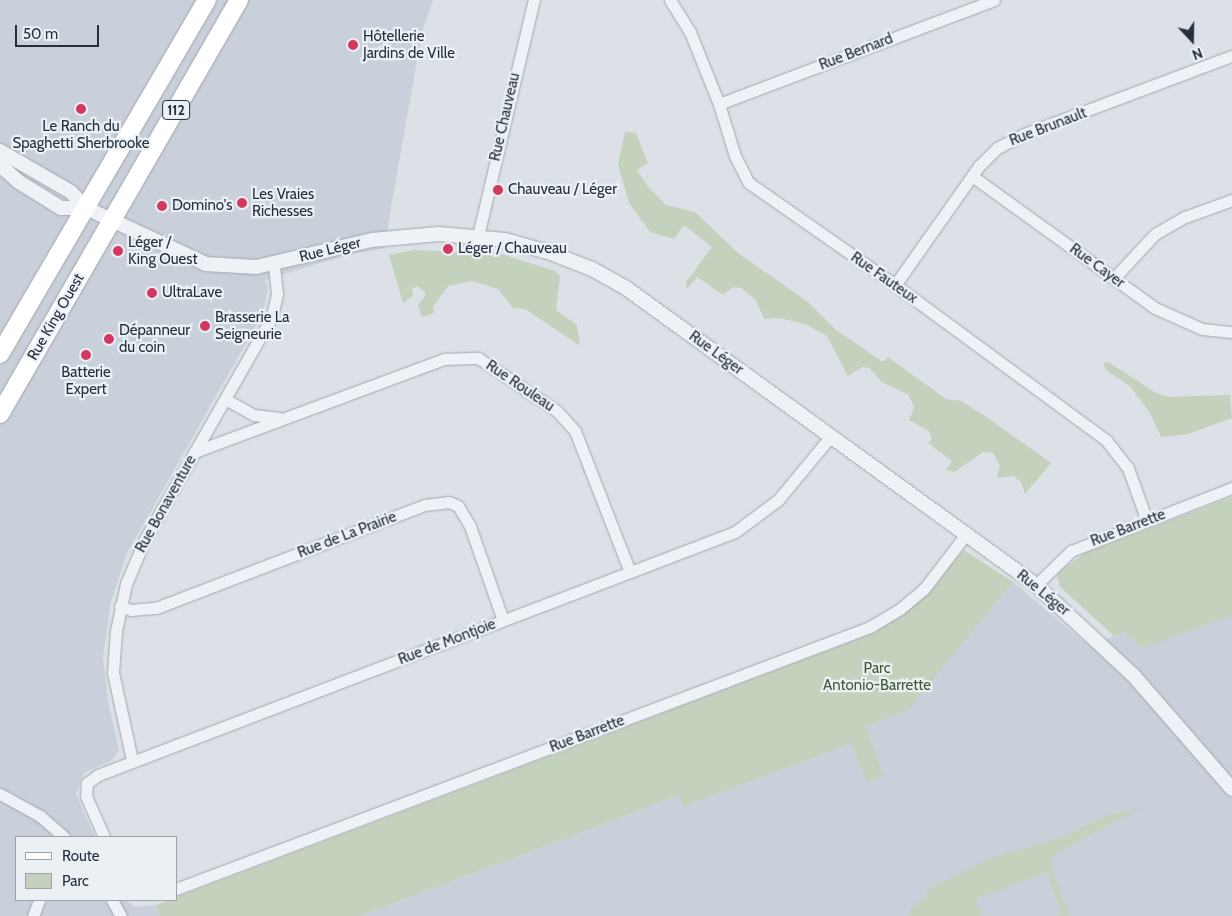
<!DOCTYPE html>
<html>
<head>
<meta charset="utf-8">
<style>
  body { margin:0 }
  #map { position:relative; width:1232px; height:916px; overflow:hidden; background:#dbe1e7; font-family:Cabin,sans-serif }
  div>[style] { position:absolute }
  .built>* { inset:0; background:#c9d0d9 }
  .green>* { inset:0; background:#c4d1bc }
  .roads { filter:drop-shadow(0 0 1px #a1a8b1) drop-shadow(0 0 1px #a1a8b1) }
  .minor>* { height:11px; margin:-5.5px; padding:0 5.5px; transform-origin:5.5px; border-radius:5.5px; background:#eef1f5 }
  .tertiary>* { height:14px; margin:-7px; padding:0 7px; transform-origin:7px; border-radius:7px; background:#eef1f5 }
  .primary>* { height:18px; margin:-9px; padding:0 9px; transform-origin:9px; border-radius:9px; background:#fff }
  .dots>* { width:14px; height:14px; translate:-50% -50%; box-sizing:border-box; border:2px solid #ebf0f4; border-radius:50% }
  span { translate:-50% -50%; white-space:nowrap; text-align:center; line-height:1.15; -webkit-text-stroke:4.5px #ebf0f4; paint-order:stroke }
  .shield-label span { padding:1px 4px; background:#ebf0f4; border:1px solid; border-radius:4px; -webkit-text-stroke-width:0 }
  .shield-label { font-size:14px; color:#25303d; font-weight:700 }
  .poi-label { font-size:15px; color:#25303d }
  .left { translate:0 -50%; text-align:left }
  .street-label { font-size:15px; color:#25303d }
  .park-label { font-size:15px; color:#3d5932 }
  .legend { position:absolute; left:15px; top:836px; width:162px; height:65px; box-sizing:border-box; background:#ebf0f4; border:1px solid #9ca3ab; margin:0; padding:6px 9px; list-style:none; font-size:15px; color:#25303d }
  .legend li { display:flex; align-items:center; gap:10px; height:25px }
  .legend b { width:25px; border:1px solid #9ca3ab }
  .north { position:absolute; left:1167px; top:15px; width:50px; height:50px; -webkit-text-stroke:4px #ebf0f4; paint-order:stroke; rotate:159deg; font-size:14px; font-weight:700; line-height:20px; text-align:center; color:#25303d }
  .north::after { content:''; display:block; margin:auto; width:18px; height:22px; background:#25303d; clip-path:polygon(50% 0,100% 100%,50% 72%,0 100%) }
  .scale { position:absolute; left:15px; top:25px; width:84px; height:22px; box-sizing:border-box; border:2px solid #25303d; border-top:0; padding-left:6px; font-size:15px; line-height:18px; white-space:nowrap; color:#25303d; -webkit-text-stroke:4px #ebf0f4; paint-order:stroke }
</style>
</head>
<body>
<div id="map">
  <div class="built">
    <div style="clip-path:polygon(0 0,433px 0,422px 32px,384px 248px,343px 256px,265px 280px,268px 289px,262px 315px,127px 553px,111px 602px,103px 657px,108px 701px,119px 750px,112px 760px,84px 773px,76px 794px,95px 837px,16px 837px,16px 900px,126px 900px,135px 907px,156px 905px,160px 916px,0 916px)"></div>
    <div style="clip-path:polygon(1013px 582px,1089px 646px,1232px 589px,1232px 916px,360px 916px,680px 795px,941px 669px)"></div>
  </div>
  <div class="green">
    <div style="clip-path:polygon(625px 132px,636px 133px,648px 163px,637px 170px,649px 188px,666px 205px,695px 212px,738px 253px,808px 302px,836px 330px,883px 362px,888px 357px,946px 399px,961px 401px,985px 416px,1051px 463px,1025px 494px,1021px 482px,1013px 476px,997px 478px,1000px 466px,993px 453px,983px 452px,954px 472px,946px 470px,952px 461px,928px 443px,932px 439px,929px 431px,909px 420px,914px 408px,909px 395px,882px 382px,869px 368px,862px 367px,848px 376px,827px 336px,805px 324px,780px 318px,764px 319px,756px 300px,741px 288px,733px 287px,723px 295px,697px 277px,687px 289px,686px 282px,712px 247px,684px 225px,674px 239px,650px 232px,629px 203px,618px 164px)"></div>
    <div style="clip-path:polygon(414px 250px,501px 254px,555px 271px,560px 276px,556px 310px,577px 325px,580px 346px,525px 309px,513px 308px,498px 289px,472px 281px,448px 286px,433px 307px,434px 313px,422px 317px,418px 305px,425px 296px,425px 292px,417px 286px,412px 289px,413px 296px,403px 303px,389px 255px)"></div>
    <div style="clip-path:polygon(1103px 362px,1110px 363px,1156px 393px,1169px 397px,1230px 395px,1232px 418px,1188px 434px,1161px 437px,1150px 413px,1130px 386px,1106px 370px)"></div>
    <div style="clip-path:polygon(1232px 497px,1232px 615px,1143px 648px,1124px 632px,1114px 636px,1060px 587px,1057px 576px,1059px 571px,1087px 552px)"></div>
    <div style="clip-path:polygon(964px 550px,1013px 582px,908px 710px,865px 726px,884px 776px,867px 782px,852px 743px,684px 806px,680px 795px,360px 916px,160px 916px,156px 905px,866px 636px,890px 623px,915px 604px)"></div>
    <div style="clip-path:polygon(1142px 807px,1052px 856px,1051px 865px,1070px 916px,1055px 916px,1062px 913px,1047px 872px,976px 899px,982px 915px,979px 916px,909px 916px,912px 907px,925px 898px,928px 889px,992px 858px,1059px 838px,1109px 815px)"></div>
  </div>
  <div class="roads">
    <div class="minor">
      <div style="left:670px;top:0;width:38px;rotate:58deg"></div>
      <div style="left:690px;top:32px;width:78px;rotate:68.1deg"></div>
      <div style="left:719px;top:104px;width:54px;rotate:72.9deg"></div>
      <div style="left:735px;top:156px;width:30px;rotate:63deg"></div>
      <div style="left:749px;top:183px;width:178px;rotate:34.9deg"></div>
      <div style="left:895px;top:285px;width:262px;rotate:36.3deg"></div>
      <div style="left:1106px;top:440px;width:36px;rotate:52deg"></div>
      <div style="left:1128px;top:468px;width:56px;rotate:70.3deg"></div>
      <div style="left:719px;top:104px;width:294px;rotate:-20.7deg"></div>
      <div style="left:972px;top:176px;width:226px;rotate:35.8deg"></div>
      <div style="left:1155px;top:308px;width:51px;rotate:24.1deg"></div>
      <div style="left:1202px;top:329px;width:30px;rotate:6deg"></div>
      <div style="left:478px;top:236px;width:243px;rotate:-76.7deg"></div>
      <div style="left:1114px;top:278px;width:60px;rotate:-47deg"></div>
      <div style="left:1155px;top:234px;width:34px;rotate:-30deg"></div>
      <div style="left:1185px;top:217px;width:50px;rotate:-19.9deg"></div>
      <div style="left:895px;top:285px;width:146px;rotate:-54.8deg"></div>
      <div style="left:979px;top:166px;width:25px;rotate:-45deg"></div>
      <div style="left:997px;top:148px;width:30px;rotate:-27deg"></div>
      <div style="left:1024px;top:134px;width:222px;rotate:-20.6deg"></div>
      <div style="left:225px;top:399px;width:33px;rotate:29deg"></div>
      <div style="left:254px;top:415px;width:25px;rotate:7deg"></div>
      <div style="left:194px;top:452px;width:267px;rotate:-20.4deg"></div>
      <div style="left:444px;top:359px;width:34px;rotate:-2deg"></div>
      <div style="left:478px;top:358px;width:95px;rotate:33.9deg"></div>
      <div style="left:557px;top:411px;width:27px;rotate:48deg"></div>
      <div style="left:575px;top:431px;width:151px;rotate:68.7deg"></div>
      <div style="left:1036px;top:585px;width:49px;rotate:-44.2deg"></div>
      <div style="left:1071px;top:551px;width:173px;rotate:-21.4deg"></div>
      <div style="left:120px;top:606px;width:12px;rotate:20deg"></div>
      <div style="left:131px;top:610px;width:25px;rotate:-5deg"></div>
      <div style="left:156px;top:608px;width:288px;rotate:-21deg"></div>
      <div style="left:425px;top:505px;width:24px;rotate:-7deg"></div>
      <div style="left:449px;top:502px;width:10px;rotate:24deg"></div>
      <div style="left:458px;top:506px;width:23px;rotate:59deg"></div>
      <div style="left:470px;top:526px;width:100px;rotate:70.7deg"></div>
      <div style="left:132px;top:760px;width:89px;rotate:-102.3deg"></div>
      <div style="left:113px;top:673px;width:42px;rotate:-85.9deg"></div>
      <div style="left:116px;top:631px;width:48px;rotate:-78deg"></div>
      <div style="left:126px;top:584px;width:49px;rotate:-67.1deg"></div>
      <div style="left:145px;top:539px;width:257px;rotate:-60.3deg"></div>
      <div style="left:272px;top:316px;width:23px;rotate:-77deg"></div>
      <div style="left:277px;top:294px;width:30px;rotate:-96deg"></div>
      <div style="left:0;top:794px;width:46px;rotate:28.8deg"></div>
      <div style="left:40px;top:816px;width:32px;rotate:41deg"></div>
      <div style="left:104px;top:837px;width:45px;rotate:-113.7deg"></div>
      <div style="left:86px;top:796px;width:13px;rotate:-86deg"></div>
      <div style="left:87px;top:783px;width:14px;rotate:-36deg"></div>
      <div style="left:98px;top:775px;width:682px;rotate:-20.88deg"></div>
      <div style="left:735px;top:532px;width:54px;rotate:-36.7deg"></div>
      <div style="left:778px;top:500px;width:83px;rotate:-50.4deg"></div>
      <div style="left:176px;top:889px;width:742px;rotate:-20.68deg"></div>
      <div style="left:870px;top:627px;width:35px;rotate:-31deg"></div>
      <div style="left:900px;top:609px;width:31px;rotate:-40deg"></div>
      <div style="left:924px;top:589px;width:69px;rotate:-52.6deg"></div>
      <div style="left:112px;top:900px;width:18px;rotate:61deg"></div>
      <div style="left:33px;top:916px;width:17px;rotate:-69deg"></div>
    </div>
    <div class="tertiary">
      <div style="left:0;top:151px;width:82px;rotate:30deg"></div>
      <div style="left:71px;top:192px;width:22px;rotate:47deg"></div>
      <div style="left:0;top:165px;width:25px;rotate:42deg"></div>
      <div style="left:19px;top:182px;width:49px;rotate:31.8deg"></div>
      <div style="left:61px;top:208px;width:25px"></div>
      <div style="left:86px;top:208px;width:132px;rotate:25deg"></div>
      <div style="left:206px;top:264px;width:50px;rotate:3.4deg"></div>
      <div style="left:256px;top:267px;width:119px;rotate:-13.1deg"></div>
      <div style="left:372px;top:240px;width:67px;rotate:-5.1deg"></div>
      <div style="left:439px;top:234px;width:66px;rotate:5.2deg"></div>
      <div style="left:505px;top:240px;width:48px;rotate:15.8deg"></div>
      <div style="left:551px;top:253px;width:44px;rotate:21.3deg"></div>
      <div style="left:592px;top:269px;width:39px;rotate:29deg"></div>
      <div style="left:626px;top:288px;width:506px;rotate:35.92deg"></div>
      <div style="left:1036px;top:585px;width:132px;rotate:42.9deg"></div>
      <div style="left:1133px;top:675px;width:151px;rotate:49deg"></div>
    </div>
    <div class="primary">
      <div style="left:0;top:354px;width:410px;rotate:-59.7deg"></div>
      <div style="left:0;top:414px;width:478px;rotate:-60deg"></div>
    </div>
  </div>
  <div class="dots">
    <div style="left:353px;top:45px;background:#d33960"></div>
    <div style="left:81px;top:109px;background:#d33960"></div>
    <div style="left:498px;top:190px;background:#d33960"></div>
    <div style="left:242px;top:203px;background:#d33960"></div>
    <div style="left:162px;top:206px;background:#d33960"></div>
    <div style="left:448px;top:249px;background:#d33960"></div>
    <div style="left:118px;top:251px;background:#d33960"></div>
    <div style="left:152px;top:293px;background:#d33960"></div>
    <div style="left:205px;top:326px;background:#d33960"></div>
    <div style="left:109px;top:339px;background:#d33960"></div>
    <div style="left:86px;top:355px;background:#d33960"></div>
  </div>
  <div class="shield-label">
    <span style="left:176px;top:110px">112</span>
  </div>
  <div class="poi-label">
    <span class="left" style="left:363px;top:45px">Hôtellerie<br>Jardins de Ville</span>
    <span style="left:81px;top:135px">Le Ranch du<br>Spaghetti Sherbrooke</span>
    <span class="left" style="left:508px;top:190px">Chauveau / Léger</span>
    <span class="left" style="left:252px;top:203px">Les Vraies<br>Richesses</span>
    <span class="left" style="left:172px;top:206px">Domino's</span>
    <span class="left" style="left:128px;top:251px">Léger /<br>King Ouest</span>
    <span class="left" style="left:458px;top:249px">Léger / Chauveau</span>
    <span class="left" style="left:162px;top:293px">UltraLave</span>
    <span class="left" style="left:215px;top:326px">Brasserie La<br>Seigneurie</span>
    <span class="left" style="left:119px;top:339px">Dépanneur<br>du coin</span>
    <span style="left:86px;top:381px">Batterie<br>Expert</span>
  </div>
  <div class="street-label">
    <span style="left:856px;top:52px;rotate:-21deg">Rue Bernard</span>
    <span style="left:505px;top:117px;rotate:-77deg">Rue Chauveau</span>
    <span style="left:1048px;top:127px;rotate:-21deg">Rue Brunault</span>
    <span style="left:330px;top:250px;rotate:-14deg">Rue Léger</span>
    <span style="left:1097px;top:266px;rotate:36deg">Rue Cayer</span>
    <span style="left:884px;top:278px;rotate:35deg">Rue Fauteux</span>
    <span style="left:56px;top:317px;rotate:-60deg">Rue King Ouest</span>
    <span style="left:716px;top:353px;rotate:36deg">Rue Léger</span>
    <span style="left:520px;top:386px;rotate:34deg">Rue Rouleau</span>
    <span style="left:166px;top:504px;rotate:-61deg">Rue Bonaventure</span>
    <span style="left:1128px;top:528px;rotate:-21deg">Rue Barrette</span>
    <span style="left:347px;top:535px;rotate:-21deg">Rue de La Prairie</span>
    <span style="left:1043px;top:593px;rotate:39deg">Rue Léger</span>
    <span style="left:447px;top:642px;rotate:-21deg">Rue de Montjoie</span>
    <span style="left:587px;top:734px;rotate:-21deg">Rue Barrette</span>
  </div>
  <div class="park-label">
    <span style="left:877px;top:677px">Parc<br>Antonio-Barrette</span>
  </div>
  <ul class="legend">
  <li><b style="height:6px;background:#fff"></b>Route</li>
  <li><b style="height:14px;background:#c4d1bc"></b>Parc</li>
  </ul>
  <div class="north">N</div>
  <div class="scale">50 m</div>
</div>
</body>
</html>
